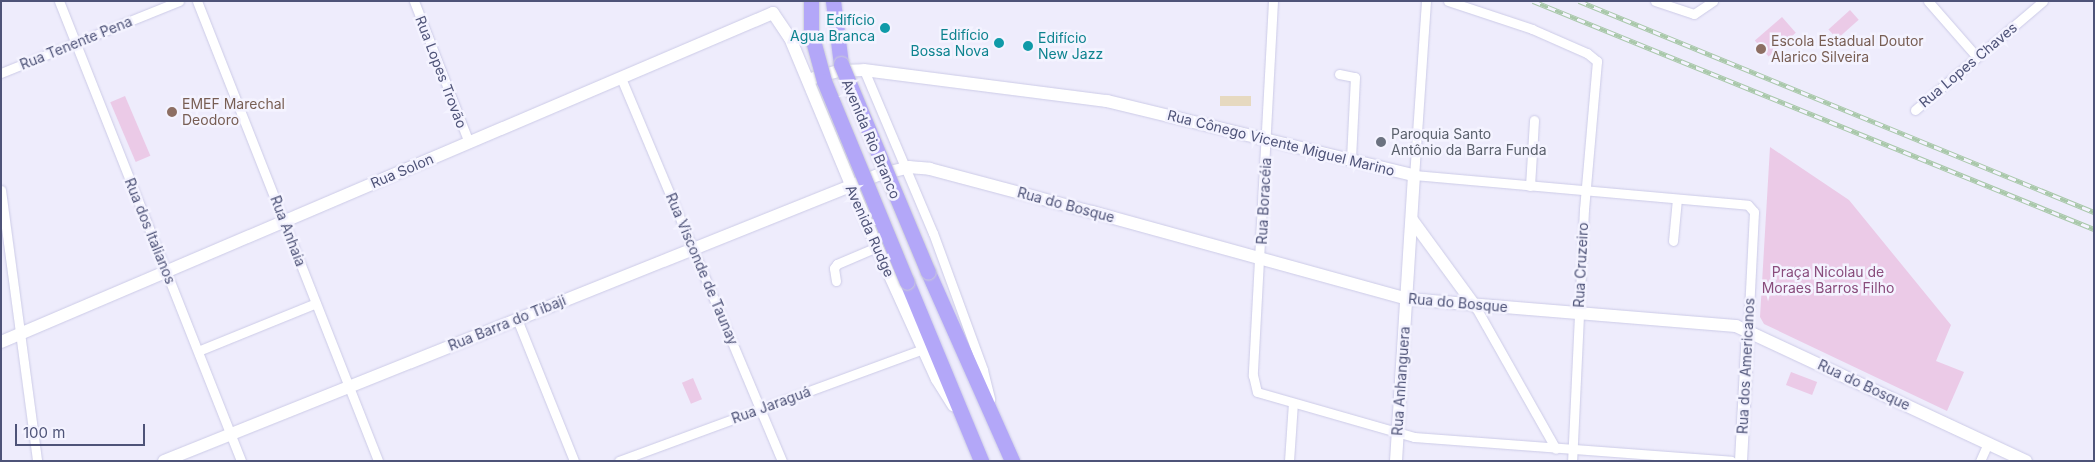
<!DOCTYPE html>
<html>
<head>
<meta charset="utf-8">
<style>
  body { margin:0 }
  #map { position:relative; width:2095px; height:462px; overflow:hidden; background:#eeecfc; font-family:Inter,sans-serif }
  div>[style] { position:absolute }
  .green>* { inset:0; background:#ebcae7; transform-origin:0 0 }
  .water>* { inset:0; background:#e6d9c0; transform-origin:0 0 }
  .roads { filter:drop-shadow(0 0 1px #cccbe7) drop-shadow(0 0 1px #cccbe7) }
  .street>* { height:9px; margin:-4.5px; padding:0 4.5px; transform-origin:4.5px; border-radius:4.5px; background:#fff }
  .secondary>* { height:12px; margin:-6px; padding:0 6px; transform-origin:6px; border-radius:6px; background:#fff }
  .primary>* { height:15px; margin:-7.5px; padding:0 7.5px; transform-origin:7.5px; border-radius:7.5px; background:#b3a7f8 }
  .rail>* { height:4.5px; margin-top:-2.25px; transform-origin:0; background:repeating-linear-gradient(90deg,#f4f3ff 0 8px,#a9c8aa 0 16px); box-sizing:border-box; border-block:1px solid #a9c8aa }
  .bridges { filter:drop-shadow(0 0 1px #cacbd6) drop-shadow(0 0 1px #cacbd6) }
  .primary-bridge>* { height:15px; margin:-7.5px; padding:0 7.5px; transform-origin:7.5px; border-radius:7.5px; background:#b3a7f8 }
  .dots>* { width:14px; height:14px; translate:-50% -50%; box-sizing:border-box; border:2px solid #f4f3ff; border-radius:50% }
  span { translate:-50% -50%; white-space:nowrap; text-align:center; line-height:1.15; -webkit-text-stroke:5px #f4f3ff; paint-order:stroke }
  .culture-label { font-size:14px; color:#0d838f }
  .right { translate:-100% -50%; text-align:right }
  .left { translate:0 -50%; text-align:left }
  .education-label { font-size:14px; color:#785e54 }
  .street-label { font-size:14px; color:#4e5378 }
  .worship-label { font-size:14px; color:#5b616d }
  .park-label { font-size:14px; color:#894c7c }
  .frame { position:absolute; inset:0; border:2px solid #4e5378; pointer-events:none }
  .scale { position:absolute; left:15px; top:424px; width:130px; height:22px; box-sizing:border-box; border:2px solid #4e5378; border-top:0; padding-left:6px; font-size:15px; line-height:18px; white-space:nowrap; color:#4e5378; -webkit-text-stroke:4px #f4f3ff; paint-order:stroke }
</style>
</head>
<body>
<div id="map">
  <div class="green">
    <div style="left:1850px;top:10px;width:13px;height:29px;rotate:48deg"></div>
    <div style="left:1782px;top:17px;width:21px;height:36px;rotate:49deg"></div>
    <div style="left:125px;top:96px;width:65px;height:16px;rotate:67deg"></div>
    <div style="clip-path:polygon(1770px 147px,1849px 200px,1951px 325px,1936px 361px,1964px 372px,1947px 411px,1764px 324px,1760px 317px)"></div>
    <div style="left:1791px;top:372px;width:28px;height:14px;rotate:21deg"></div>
    <div style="left:693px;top:378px;width:23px;height:12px;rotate:67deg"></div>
  </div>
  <div class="water">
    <div style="left:1251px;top:96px;width:10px;height:31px;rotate:90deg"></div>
  </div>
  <div class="roads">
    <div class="street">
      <div style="left:59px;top:1px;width:495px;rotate:68.4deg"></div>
      <div style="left:197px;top:1px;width:494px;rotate:68.5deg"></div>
      <div style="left:414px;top:1px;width:152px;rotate:68.8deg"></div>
      <div style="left:1273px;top:1px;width:375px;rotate:93.1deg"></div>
      <div style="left:1253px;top:375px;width:17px;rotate:77deg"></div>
      <div style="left:1257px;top:392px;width:163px;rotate:16deg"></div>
      <div style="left:1414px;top:437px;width:318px;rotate:4.3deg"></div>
      <div style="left:1426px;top:1px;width:174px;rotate:93.9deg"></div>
      <div style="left:1414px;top:175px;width:335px;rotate:5.1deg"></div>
      <div style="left:1748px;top:205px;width:9px;rotate:49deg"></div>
      <div style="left:1754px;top:212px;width:119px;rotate:92.9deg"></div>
      <div style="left:1448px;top:1px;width:89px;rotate:18.4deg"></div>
      <div style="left:1532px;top:29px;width:60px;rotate:23.6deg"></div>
      <div style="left:1587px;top:53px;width:13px;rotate:39deg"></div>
      <div style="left:1597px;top:61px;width:149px;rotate:95deg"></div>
      <div style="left:1584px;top:209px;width:252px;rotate:92.7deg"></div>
      <div style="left:1655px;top:1px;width:41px;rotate:18.4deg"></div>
      <div style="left:1694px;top:14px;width:23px;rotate:-34deg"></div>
      <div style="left:1928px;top:1px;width:74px;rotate:48.8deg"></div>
      <div style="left:864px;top:70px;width:177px;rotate:67.1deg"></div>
      <div style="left:933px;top:233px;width:146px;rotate:69.9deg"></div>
      <div style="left:983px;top:370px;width:30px;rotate:76deg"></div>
      <div style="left:1px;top:73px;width:192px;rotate:-22deg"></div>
      <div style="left:1339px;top:74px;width:16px;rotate:11deg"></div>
      <div style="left:1355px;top:77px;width:83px;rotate:92.8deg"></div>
      <div style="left:621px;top:78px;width:415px;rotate:67.2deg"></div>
      <div style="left:1915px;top:110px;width:168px;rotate:-40.4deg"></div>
      <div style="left:1530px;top:186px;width:66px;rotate:-86.5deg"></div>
      <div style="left:1px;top:190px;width:273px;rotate:82.4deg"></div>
      <div style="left:1673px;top:241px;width:42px;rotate:-84.6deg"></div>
      <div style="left:836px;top:281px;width:13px;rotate:-99deg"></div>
      <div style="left:834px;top:268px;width:5px;rotate:-53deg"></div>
      <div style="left:837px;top:264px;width:43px;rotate:-23deg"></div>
      <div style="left:1475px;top:306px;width:164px;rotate:60.5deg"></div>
      <div style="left:517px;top:319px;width:153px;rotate:68.1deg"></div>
      <div style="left:198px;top:351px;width:127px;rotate:-22.1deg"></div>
      <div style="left:619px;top:461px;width:324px;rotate:-20.2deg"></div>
      <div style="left:1289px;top:461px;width:58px;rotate:-86.1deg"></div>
      <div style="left:1980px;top:461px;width:20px;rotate:-66deg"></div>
    </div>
    <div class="secondary">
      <div style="left:814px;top:78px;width:26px;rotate:-16deg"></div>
      <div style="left:839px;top:71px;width:25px;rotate:-2deg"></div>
      <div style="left:864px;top:70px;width:245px;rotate:7.3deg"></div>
      <div style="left:1107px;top:101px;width:316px;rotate:13.6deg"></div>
      <div style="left:1414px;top:175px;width:287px;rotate:93.6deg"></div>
      <div style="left:1412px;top:220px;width:107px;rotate:53.8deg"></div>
      <div style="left:1px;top:342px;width:839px;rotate:-23.08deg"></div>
      <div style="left:773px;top:13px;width:30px;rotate:56deg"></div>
      <div style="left:790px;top:38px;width:226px;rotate:67.4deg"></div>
      <div style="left:877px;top:247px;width:145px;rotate:65.6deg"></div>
      <div style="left:937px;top:379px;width:31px;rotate:58deg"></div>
      <div style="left:164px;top:461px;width:769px;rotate:-21.83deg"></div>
      <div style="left:878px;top:175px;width:32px;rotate:-14deg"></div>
      <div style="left:909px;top:167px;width:21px;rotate:5deg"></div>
      <div style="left:930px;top:169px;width:168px;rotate:14.9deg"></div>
      <div style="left:1092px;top:212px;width:327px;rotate:15.4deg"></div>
      <div style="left:1407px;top:299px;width:330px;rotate:4.7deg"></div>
      <div style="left:1736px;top:326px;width:320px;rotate:25deg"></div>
      <div style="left:1741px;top:461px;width:130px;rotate:-86.9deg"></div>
    </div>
    <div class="primary">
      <div style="left:833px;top:1px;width:64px;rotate:82.8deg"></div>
      <div style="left:928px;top:272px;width:207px;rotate:66deg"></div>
      <div style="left:907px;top:282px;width:194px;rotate:67.5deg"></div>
    </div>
  </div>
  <div class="rail">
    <div style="left:1533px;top:1px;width:606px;rotate:22.12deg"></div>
    <div style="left:1579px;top:1px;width:557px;rotate:22.28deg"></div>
  </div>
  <div class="bridges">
    <div class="primary-bridge">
      <div style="left:811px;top:1px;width:32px;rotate:90deg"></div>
      <div style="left:811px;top:33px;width:50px;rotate:74.8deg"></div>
      <div style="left:824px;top:81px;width:217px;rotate:67.6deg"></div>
      <div style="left:841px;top:64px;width:225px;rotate:67.3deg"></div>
    </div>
  </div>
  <div class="dots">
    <div style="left:885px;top:28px;background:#0f9aa8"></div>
    <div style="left:999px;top:43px;background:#0f9aa8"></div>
    <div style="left:1028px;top:46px;background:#0f9aa8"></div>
    <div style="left:1761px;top:49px;background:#8d6e63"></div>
    <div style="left:172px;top:112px;background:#8d6e63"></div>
    <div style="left:1381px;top:142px;background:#6b7280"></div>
  </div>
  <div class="culture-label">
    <span class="right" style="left:875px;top:28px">Edifício<br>Agua Branca</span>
    <span class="right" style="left:989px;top:43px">Edifício<br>Bossa Nova</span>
    <span class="left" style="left:1038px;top:46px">Edifício<br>New Jazz</span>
  </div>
  <div class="education-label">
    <span class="left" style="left:1771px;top:49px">Escola Estadual Doutor<br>Alarico Silveira</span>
    <span class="left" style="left:182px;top:112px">EMEF Marechal<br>Deodoro</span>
  </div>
  <div class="street-label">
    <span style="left:76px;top:43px;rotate:-22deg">Rua Tenente Pena</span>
    <span style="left:1968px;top:65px;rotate:-40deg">Rua Lopes Chaves</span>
    <span style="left:441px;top:72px;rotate:69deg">Rua Lopes Trovão</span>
    <span style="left:871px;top:139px;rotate:67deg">Avenida Rio Branco</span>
    <span style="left:1281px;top:143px;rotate:14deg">Rua Cônego Vicente Miguel Marino</span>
    <span style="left:402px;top:171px;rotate:-23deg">Rua Solon</span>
    <span style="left:1264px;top:201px;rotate:-87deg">Rua Boracéia</span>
    <span style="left:1066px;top:205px;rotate:15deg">Rua do Bosque</span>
    <span style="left:150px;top:231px;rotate:68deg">Rua dos Italianos</span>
    <span style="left:288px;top:231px;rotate:69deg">Rua Anhaia</span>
    <span style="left:870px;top:231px;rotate:66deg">Avenida Rudge</span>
    <span style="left:1581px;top:265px;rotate:-87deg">Rua Cruzeiro</span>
    <span style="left:702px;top:269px;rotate:67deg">Rua Visconde de Taunay</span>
    <span style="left:1458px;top:303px;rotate:5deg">Rua do Bosque</span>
    <span style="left:507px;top:323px;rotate:-22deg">Rua Barra do Tibaji</span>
    <span style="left:1746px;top:366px;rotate:-87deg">Rua dos Americanos</span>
    <span style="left:1401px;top:381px;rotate:-86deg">Rua Anhanguera</span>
    <span style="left:1864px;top:385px;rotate:25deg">Rua do Bosque</span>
    <span style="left:771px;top:405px;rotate:-20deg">Rua Jaraguá</span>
  </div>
  <div class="worship-label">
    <span class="left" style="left:1391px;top:142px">Paroquia Santo<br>Antônio da Barra Funda</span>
  </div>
  <div class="park-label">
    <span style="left:1828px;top:280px">Praça Nicolau de<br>Moraes Barros Filho</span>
  </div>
  <div class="frame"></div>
  <div class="scale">100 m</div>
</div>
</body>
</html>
